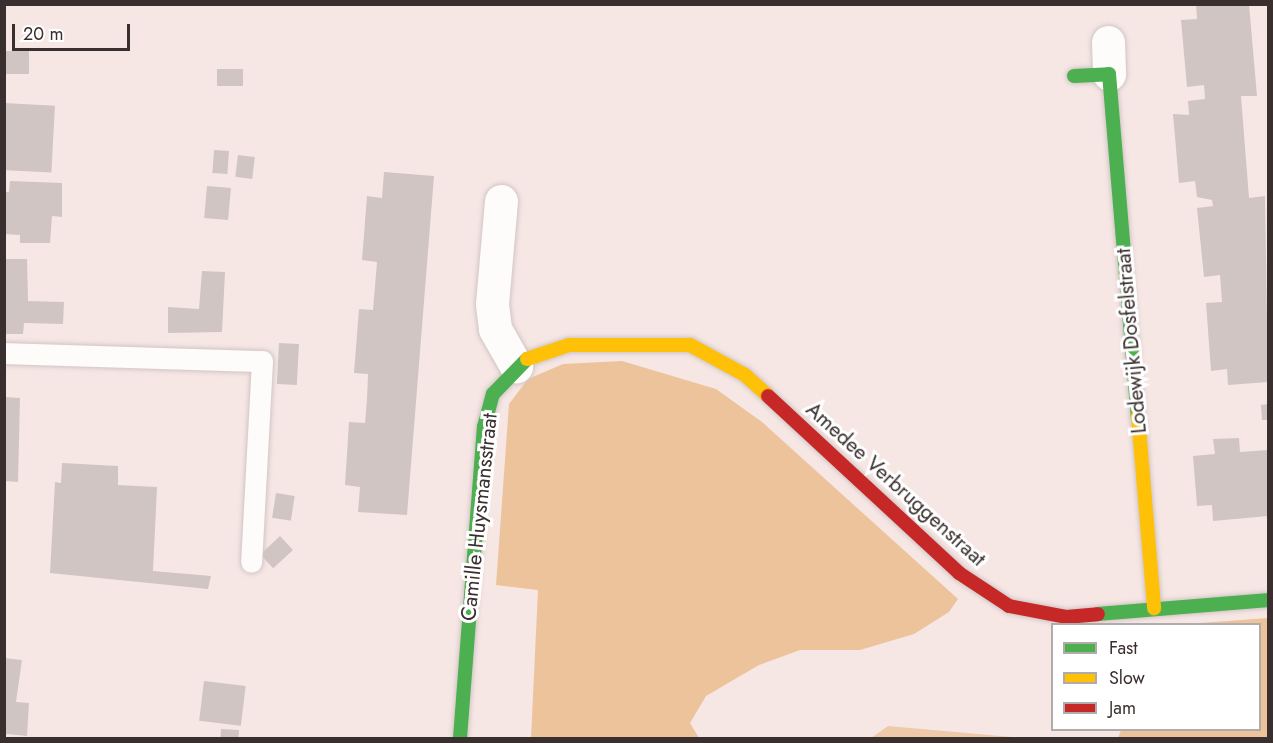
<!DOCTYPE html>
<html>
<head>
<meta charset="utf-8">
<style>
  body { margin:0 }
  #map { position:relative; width:1273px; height:743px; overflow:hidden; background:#f6e7e5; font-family:Jost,sans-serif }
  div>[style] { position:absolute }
  .green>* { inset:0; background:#efcaaa }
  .forest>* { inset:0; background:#edc39b }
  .building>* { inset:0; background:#d0c5c2; transform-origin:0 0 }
  .roads { filter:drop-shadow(0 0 2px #d1c5c4) drop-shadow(0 0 2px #d1c5c4) }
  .lane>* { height:21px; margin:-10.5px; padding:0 10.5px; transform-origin:10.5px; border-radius:10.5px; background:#fefbfb }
  .street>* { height:33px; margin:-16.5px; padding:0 16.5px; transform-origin:16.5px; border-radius:16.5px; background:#fefbfb }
  .fast>* { height:14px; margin:-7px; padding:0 7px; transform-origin:7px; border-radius:7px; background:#4caf50 }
  .slow>* { height:14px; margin:-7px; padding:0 7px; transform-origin:7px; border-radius:7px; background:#ffc107 }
  .jam>* { height:14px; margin:-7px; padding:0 7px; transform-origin:7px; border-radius:7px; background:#c62828 }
  span { translate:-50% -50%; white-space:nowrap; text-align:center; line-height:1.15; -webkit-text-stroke:6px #fff; paint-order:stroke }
  .street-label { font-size:21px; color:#392f2e }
  .frame { position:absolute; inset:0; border:6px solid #392f2e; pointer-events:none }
  .legend { position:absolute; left:1051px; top:623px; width:210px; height:108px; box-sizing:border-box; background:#fff; border:2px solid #b0acab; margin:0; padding:8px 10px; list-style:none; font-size:18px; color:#392f2e }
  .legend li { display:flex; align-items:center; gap:12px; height:30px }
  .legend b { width:30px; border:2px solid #b0acab }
  .scale { position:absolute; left:12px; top:24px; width:118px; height:27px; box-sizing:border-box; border:3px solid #392f2e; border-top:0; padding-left:8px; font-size:18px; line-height:21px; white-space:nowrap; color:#392f2e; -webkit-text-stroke:4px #fff; paint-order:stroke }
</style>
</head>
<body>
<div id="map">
  <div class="green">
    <div style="clip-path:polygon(888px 726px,1025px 738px,871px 738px)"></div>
  </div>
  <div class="forest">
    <div style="clip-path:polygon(622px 361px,716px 389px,762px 422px,958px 599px,949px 612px,914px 634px,860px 650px,800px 650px,759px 665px,706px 696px,690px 723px,699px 738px,531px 738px,538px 590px,496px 585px,509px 404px,528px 379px,563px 364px)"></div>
    <div style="clip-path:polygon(1268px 618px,1268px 738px,1118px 738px,1121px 730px,1260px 730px,1260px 624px,1186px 624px)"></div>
  </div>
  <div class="building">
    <div style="clip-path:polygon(1196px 4px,1249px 4px,1257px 96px,1241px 96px,1249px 198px,1265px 196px,1268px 382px,1228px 385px,1227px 369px,1211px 371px,1206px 303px,1222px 302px,1220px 275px,1204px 277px,1197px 208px,1213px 206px,1212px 200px,1197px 197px,1195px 181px,1179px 183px,1173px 114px,1189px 115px,1188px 101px,1205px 99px,1204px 85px,1187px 87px,1181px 20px,1197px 19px)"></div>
    <div style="left:4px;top:51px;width:25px;height:23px"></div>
    <div style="left:217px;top:69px;width:26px;height:17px"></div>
    <div style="left:4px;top:103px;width:51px;height:67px;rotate:3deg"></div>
    <div style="left:214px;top:150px;width:15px;height:23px;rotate:4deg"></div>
    <div style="left:238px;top:155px;width:17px;height:22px;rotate:7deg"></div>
    <div style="clip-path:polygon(384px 172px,434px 176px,407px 515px,358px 512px,360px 487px,345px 485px,349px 422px,365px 423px,367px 399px,368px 374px,354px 373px,359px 309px,373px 310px,377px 262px,362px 260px,367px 196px,382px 198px)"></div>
    <div style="clip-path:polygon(10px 181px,62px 183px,62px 217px,52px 216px,50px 243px,20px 243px,20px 235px,4px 234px,4px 192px,9px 192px)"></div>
    <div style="left:207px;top:186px;width:24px;height:32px;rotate:5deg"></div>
    <div style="clip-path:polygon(4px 259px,27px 259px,28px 301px,64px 302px,63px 324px,24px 323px,23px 334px,4px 334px)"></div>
    <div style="clip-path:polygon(202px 271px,225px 272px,222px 332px,168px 333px,168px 307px,199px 309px)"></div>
    <div style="left:279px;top:343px;width:20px;height:41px;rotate:3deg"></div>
    <div style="clip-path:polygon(5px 397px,20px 398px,18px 482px,5px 481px)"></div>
    <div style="clip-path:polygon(1268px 404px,1268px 420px,1262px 420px,1261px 405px)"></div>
    <div style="clip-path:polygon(1239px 438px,1240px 452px,1268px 450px,1268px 516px,1213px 521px,1212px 505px,1197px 506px,1193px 456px,1215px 454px,1213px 439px)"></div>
    <div style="clip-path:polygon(62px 463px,118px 466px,118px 485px,157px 487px,153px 571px,211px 576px,208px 589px,50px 573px,55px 482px,61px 483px)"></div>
    <div style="left:276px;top:493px;width:19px;height:25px;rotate:9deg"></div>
    <div style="left:280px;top:536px;width:19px;height:27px;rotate:47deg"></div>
    <div style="clip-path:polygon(4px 658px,22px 660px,16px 702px,29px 703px,27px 736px,7px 734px,4px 738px)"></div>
    <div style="left:204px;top:681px;width:42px;height:40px;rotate:7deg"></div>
    <div style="left:221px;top:729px;width:18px;height:9px;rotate:3deg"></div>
  </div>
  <div class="roads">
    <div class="lane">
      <div style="left:4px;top:353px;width:258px;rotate:1.8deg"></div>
      <div style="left:262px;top:361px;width:201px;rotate:93.1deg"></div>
    </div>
    <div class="street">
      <div style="left:1108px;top:42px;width:32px;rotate:88deg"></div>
      <div style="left:501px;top:201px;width:103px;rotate:95deg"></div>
      <div style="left:492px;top:304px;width:25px;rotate:83deg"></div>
      <div style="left:495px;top:329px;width:43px;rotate:60.4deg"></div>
    </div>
    <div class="fast">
      <div style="left:1074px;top:76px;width:35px;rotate:-3deg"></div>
      <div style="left:1109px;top:74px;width:343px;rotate:85.2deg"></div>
      <div style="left:1098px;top:614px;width:171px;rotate:-4.7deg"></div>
      <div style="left:460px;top:738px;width:312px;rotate:-85.6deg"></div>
      <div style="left:484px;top:427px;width:34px;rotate:-75deg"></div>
      <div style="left:493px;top:394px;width:49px;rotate:-45.8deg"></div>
    </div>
    <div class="slow">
      <div style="left:527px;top:359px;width:44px;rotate:-18.4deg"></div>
      <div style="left:569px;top:345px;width:121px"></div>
      <div style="left:690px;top:345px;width:63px;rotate:28.6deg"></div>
      <div style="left:745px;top:375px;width:31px;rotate:42deg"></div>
      <div style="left:1138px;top:416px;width:193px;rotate:85.2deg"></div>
    </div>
    <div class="jam">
      <div style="left:768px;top:396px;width:260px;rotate:42.8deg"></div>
      <div style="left:959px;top:573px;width:60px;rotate:33.4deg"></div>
      <div style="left:1009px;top:606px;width:58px;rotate:10.9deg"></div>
      <div style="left:1066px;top:617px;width:32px;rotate:-5deg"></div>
    </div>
  </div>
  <div class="street-label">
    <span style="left:1131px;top:341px;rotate:-95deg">Lodewijk Dosfelstraat</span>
    <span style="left:896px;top:484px;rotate:42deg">Amedee Verbruggenstraat</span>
    <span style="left:479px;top:517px;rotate:-84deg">Camille Huysmansstraat</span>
  </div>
  <div class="frame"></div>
  <ul class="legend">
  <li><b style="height:8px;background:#4caf50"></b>Fast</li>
  <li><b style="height:8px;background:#ffc107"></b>Slow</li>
  <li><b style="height:8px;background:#c62828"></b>Jam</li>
  </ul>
  <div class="scale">20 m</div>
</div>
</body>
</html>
